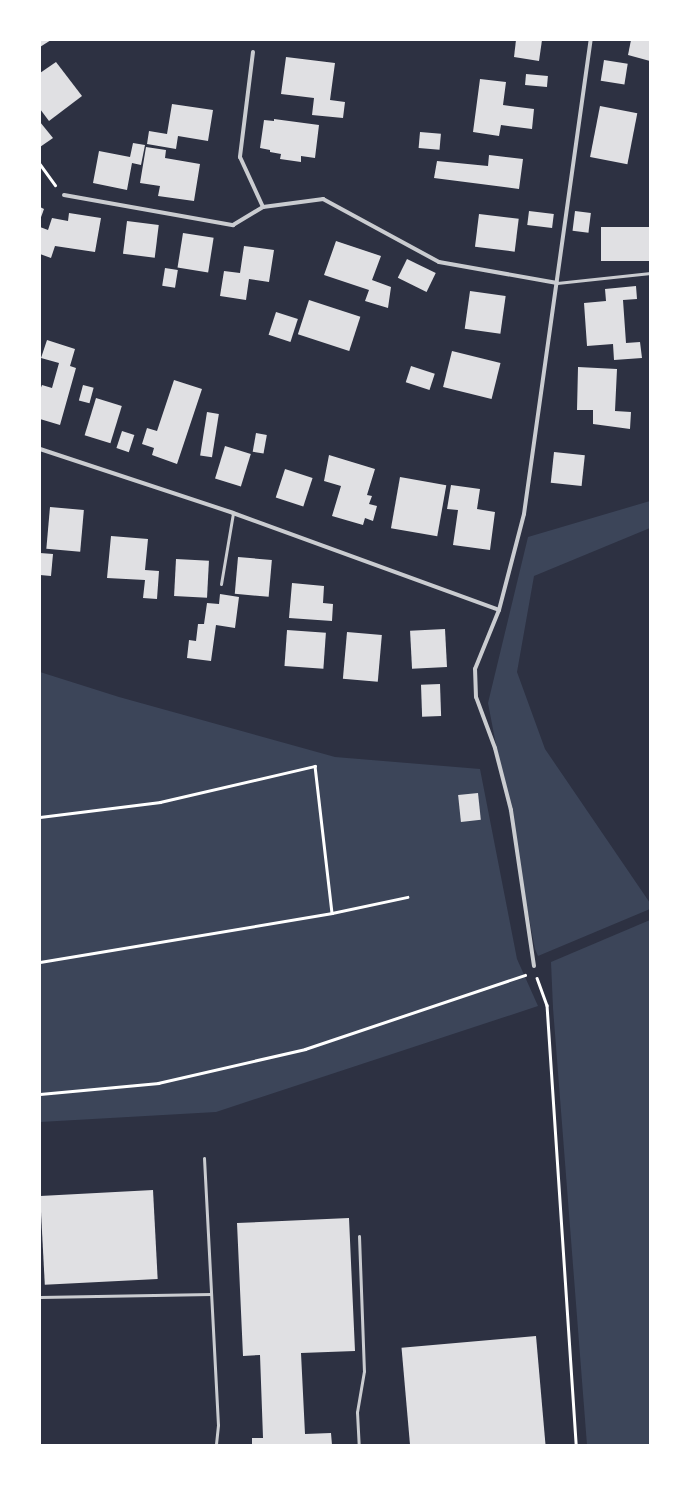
<!DOCTYPE html>
<html>
<head>
<meta charset="utf-8">
<style>
  body { margin:0 }
  #map { position:relative; width:690px; height:1485px; overflow:hidden; background:#2d3142; font-family:Overpass,sans-serif }
  div>[style] { position:absolute }
  .green>* { inset:0; background:#3c4559 }
  .building>* { inset:0; background:#e0e0e3; transform-origin:0 0 }
  .path>* { height:2.5px; margin:-1.25px; padding:0 1.25px; transform-origin:1.25px; border-radius:1.25px; background:#fff }
  .service>* { height:3px; margin:-1.5px; padding:0 1.5px; transform-origin:1.5px; border-radius:1.5px; background:#caccd0 }
  .minor>* { height:4px; margin:-2px; padding:0 2px; transform-origin:2px; border-radius:2px; background:#caccd0 }
  span { translate:-50% -50%; white-space:nowrap; text-align:center; line-height:1.15; -webkit-text-stroke:3.5px #fff; paint-order:stroke }
  .frame { position:absolute; inset:0; border:41px solid #fff; pointer-events:none }
</style>
</head>
<body>
<div id="map">
  <div class="green">
    <div style="clip-path:polygon(650px 501px,650px 528px,534px 576px,517px 672px,545px 749px,650px 903px,650px 909px,538px 956px,535px 949px,488px 703px,528px 537px)"></div>
    <div style="clip-path:polygon(40px 672px,119px 697px,335px 757px,480px 769px,517px 959px,538px 1006px,216px 1112px,40px 1122px)"></div>
    <div style="clip-path:polygon(650px 920px,650px 1445px,587px 1445px,553px 1008px,551px 962px)"></div>
  </div>
  <div class="building">
    <div style="clip-path:polygon(40px 40px,51px 40px,40px 47px)"></div>
    <div style="clip-path:polygon(516px 40px,542px 40px,539px 61px,514px 57px)"></div>
    <div style="clip-path:polygon(631px 40px,650px 40px,650px 61px,628px 55px)"></div>
    <div style="clip-path:polygon(286px 57px,335px 63px,330px 100px,345px 102px,343px 118px,312px 115px,314px 98px,281px 94px)"></div>
    <div style="left:604px;top:60px;width:24px;height:21px;rotate:9deg"></div>
    <div style="clip-path:polygon(56px 62px,82px 96px,49px 121px,40px 109px,40px 73px)"></div>
    <div style="left:526px;top:74px;width:22px;height:11px;rotate:5deg"></div>
    <div style="clip-path:polygon(480px 79px,506px 82px,503px 105px,534px 109px,532px 129px,501px 125px,499px 136px,473px 132px)"></div>
    <div style="clip-path:polygon(172px 104px,213px 110px,208px 141px,178px 136px,176px 149px,147px 144px,149px 131px,167px 134px)"></div>
    <div style="left:600px;top:106px;width:38px;height:52px;rotate:11deg"></div>
    <div style="clip-path:polygon(274px 119px,319px 125px,315px 158px,301px 156px,301px 162px,280px 159px,281px 154px,270px 152px,270px 150px,260px 148px,264px 120px,274px 121px)"></div>
    <div style="clip-path:polygon(40px 122px,53px 138px,40px 147px)"></div>
    <div style="left:420px;top:132px;width:21px;height:16px;rotate:5deg"></div>
    <div style="clip-path:polygon(133px 143px,145px 145px,141px 165px,132px 163px,127px 190px,93px 183px,99px 151px,130px 157px)"></div>
    <div style="clip-path:polygon(146px 147px,166px 150px,165px 158px,200px 164px,194px 201px,158px 196px,160px 186px,140px 183px)"></div>
    <div style="clip-path:polygon(489px 155px,523px 159px,519px 189px,434px 178px,437px 161px,488px 166px)"></div>
    <div style="clip-path:polygon(40px 207px,44px 209px,40px 220px)"></div>
    <div style="left:529px;top:211px;width:25px;height:14px;rotate:7deg"></div>
    <div style="left:575px;top:211px;width:16px;height:20px;rotate:7deg"></div>
    <div style="clip-path:polygon(69px 213px,101px 218px,95px 252px,55px 246px,51px 258px,40px 254px,40px 227px,48px 230px,52px 218px,68px 221px)"></div>
    <div style="left:479px;top:214px;width:40px;height:33px;rotate:7deg"></div>
    <div style="left:127px;top:221px;width:32px;height:33px;rotate:7deg"></div>
    <div style="left:650px;top:227px;width:34px;height:49px;rotate:90deg"></div>
    <div style="left:183px;top:233px;width:31px;height:35px;rotate:9deg"></div>
    <div style="clip-path:polygon(336px 241px,381px 256px,372px 280px,391px 287px,388px 308px,365px 301px,369px 290px,324px 275px)"></div>
    <div style="clip-path:polygon(244px 246px,274px 250px,269px 282px,249px 279px,246px 300px,220px 296px,224px 271px,240px 273px)"></div>
    <div style="left:407px;top:259px;width:32px;height:21px;rotate:26deg"></div>
    <div style="left:165px;top:268px;width:13px;height:18px;rotate:9deg"></div>
    <div style="clip-path:polygon(636px 286px,637px 299px,623px 300px,626px 343px,640px 342px,642px 358px,614px 360px,613px 344px,587px 346px,584px 303px,606px 301px,605px 289px)"></div>
    <div style="left:470px;top:291px;width:36px;height:38px;rotate:8deg"></div>
    <div style="left:309px;top:300px;width:54px;height:36px;rotate:18deg"></div>
    <div style="left:276px;top:312px;width:23px;height:24px;rotate:18deg"></div>
    <div style="clip-path:polygon(47px 340px,75px 349px,70px 366px,76px 368px,60px 425px,40px 419px,40px 390px,42px 385px,52px 388px,59px 363px,41px 358px)"></div>
    <div style="left:452px;top:351px;width:50px;height:37px;rotate:14deg"></div>
    <div style="left:411px;top:366px;width:25px;height:17px;rotate:18deg"></div>
    <div style="clip-path:polygon(578px 367px,617px 369px,615px 411px,631px 412px,630px 429px,593px 424px,593px 410px,577px 410px)"></div>
    <div style="clip-path:polygon(174px 380px,202px 389px,177px 464px,152px 455px,154px 448px,142px 444px,147px 428px,157px 431px)"></div>
    <div style="left:83px;top:385px;width:11px;height:16px;rotate:15deg"></div>
    <div style="left:96px;top:398px;width:27px;height:39px;rotate:17deg"></div>
    <div style="left:207px;top:412px;width:12px;height:44px;rotate:9deg"></div>
    <div style="left:122px;top:431px;width:13px;height:18px;rotate:18deg"></div>
    <div style="left:256px;top:433px;width:11px;height:19px;rotate:10deg"></div>
    <div style="left:225px;top:446px;width:27px;height:34px;rotate:17deg"></div>
    <div style="left:554px;top:452px;width:31px;height:31px;rotate:6deg"></div>
    <div style="clip-path:polygon(329px 455px,375px 469px,367px 495px,372px 496px,369px 504px,377px 506px,373px 521px,365px 518px,363px 525px,332px 516px,341px 486px,324px 481px)"></div>
    <div style="left:285px;top:469px;width:29px;height:30px;rotate:18deg"></div>
    <div style="left:400px;top:477px;width:47px;height:52px;rotate:10deg"></div>
    <div style="clip-path:polygon(451px 485px,480px 489px,477px 509px,495px 512px,490px 550px,453px 545px,458px 510px,447px 509px)"></div>
    <div style="left:50px;top:507px;width:34px;height:42px;rotate:5deg"></div>
    <div style="clip-path:polygon(111px 536px,148px 539px,145px 570px,159px 571px,157px 599px,143px 598px,145px 580px,107px 578px)"></div>
    <div style="clip-path:polygon(40px 553px,53px 554px,51px 576px,40px 575px)"></div>
    <div style="left:238px;top:557px;width:34px;height:37px;rotate:5deg"></div>
    <div style="left:176px;top:559px;width:33px;height:37px;rotate:3deg"></div>
    <div style="clip-path:polygon(292px 583px,324px 586px,323px 603px,333px 604px,332px 621px,289px 618px)"></div>
    <div style="clip-path:polygon(220px 594px,239px 597px,235px 628px,216px 625px,211px 661px,187px 658px,189px 640px,196px 641px,198px 624px,204px 624px,207px 603px,219px 604px)"></div>
    <div style="left:445px;top:629px;width:38px;height:35px;rotate:87deg"></div>
    <div style="left:287px;top:630px;width:39px;height:36px;rotate:4deg"></div>
    <div style="left:347px;top:632px;width:35px;height:47px;rotate:5deg"></div>
    <div style="left:440px;top:684px;width:32px;height:19px;rotate:88deg"></div>
    <div style="left:478px;top:793px;width:27px;height:20px;rotate:84deg"></div>
    <div style="left:153px;top:1190px;width:89px;height:113px;rotate:87deg"></div>
    <div style="clip-path:polygon(349px 1218px,355px 1351px,301px 1353px,305px 1434px,331px 1433px,332px 1445px,252px 1445px,252px 1438px,263px 1438px,260px 1355px,243px 1356px,237px 1223px)"></div>
    <div style="left:536px;top:1336px;width:109px;height:135px;rotate:85deg"></div>
  </div>
  <div class="path">
    <div style="left:40px;top:164px;width:26px;rotate:54deg"></div>
    <div style="left:40px;top:817px;width:121px;rotate:-7.1deg"></div>
    <div style="left:160px;top:802px;width:159px;rotate:-13.1deg"></div>
    <div style="left:315px;top:766px;width:148px;rotate:83.4deg"></div>
    <div style="left:40px;top:962px;width:296px;rotate:-9.5deg"></div>
    <div style="left:332px;top:913px;width:77px;rotate:-12deg"></div>
    <div style="left:537px;top:978px;width:29px;rotate:70deg"></div>
    <div style="left:547px;top:1005px;width:441px;rotate:86.2deg"></div>
    <div style="left:40px;top:1094px;width:119px;rotate:-5.3deg"></div>
    <div style="left:158px;top:1083px;width:151px;rotate:-13deg"></div>
    <div style="left:305px;top:1049px;width:232px;rotate:-18.6deg"></div>
  </div>
  <div class="service">
    <div style="left:557px;top:283px;width:94px;rotate:-6.1deg"></div>
    <div style="left:221px;top:584px;width:72px;rotate:-80.4deg"></div>
    <div style="left:204px;top:1158px;width:267px;rotate:87deg"></div>
    <div style="left:218px;top:1425px;width:20px;rotate:96deg"></div>
    <div style="left:359px;top:1236px;width:135px;rotate:87.9deg"></div>
    <div style="left:364px;top:1371px;width:42px;rotate:99.7deg"></div>
    <div style="left:357px;top:1412px;width:33px;rotate:87deg"></div>
    <div style="left:40px;top:1297px;width:171px;rotate:-1deg"></div>
  </div>
  <div class="minor">
    <div style="left:253px;top:52px;width:106px;rotate:97.1deg"></div>
    <div style="left:240px;top:157px;width:55px;rotate:65.3deg"></div>
    <div style="left:263px;top:207px;width:61px;rotate:-7.6deg"></div>
    <div style="left:323px;top:199px;width:132px;rotate:28.5deg"></div>
    <div style="left:439px;top:262px;width:120px;rotate:10.1deg"></div>
    <div style="left:64px;top:195px;width:172px;rotate:10.1deg"></div>
    <div style="left:233px;top:225px;width:35px;rotate:-31deg"></div>
    <div style="left:40px;top:449px;width:203px;rotate:18.3deg"></div>
    <div style="left:233px;top:513px;width:283px;rotate:20deg"></div>
    <div style="left:534px;top:966px;width:158px;rotate:-98.4deg"></div>
    <div style="left:511px;top:810px;width:64px;rotate:-104.5deg"></div>
    <div style="left:495px;top:748px;width:54px;rotate:-110.4deg"></div>
    <div style="left:476px;top:697px;width:28px;rotate:-92deg"></div>
    <div style="left:475px;top:669px;width:64px;rotate:-67.9deg"></div>
    <div style="left:499px;top:610px;width:99px;rotate:-75.4deg"></div>
    <div style="left:524px;top:514px;width:479px;rotate:-82deg"></div>
  </div>
  <div class="frame"></div>
</div>
</body>
</html>
